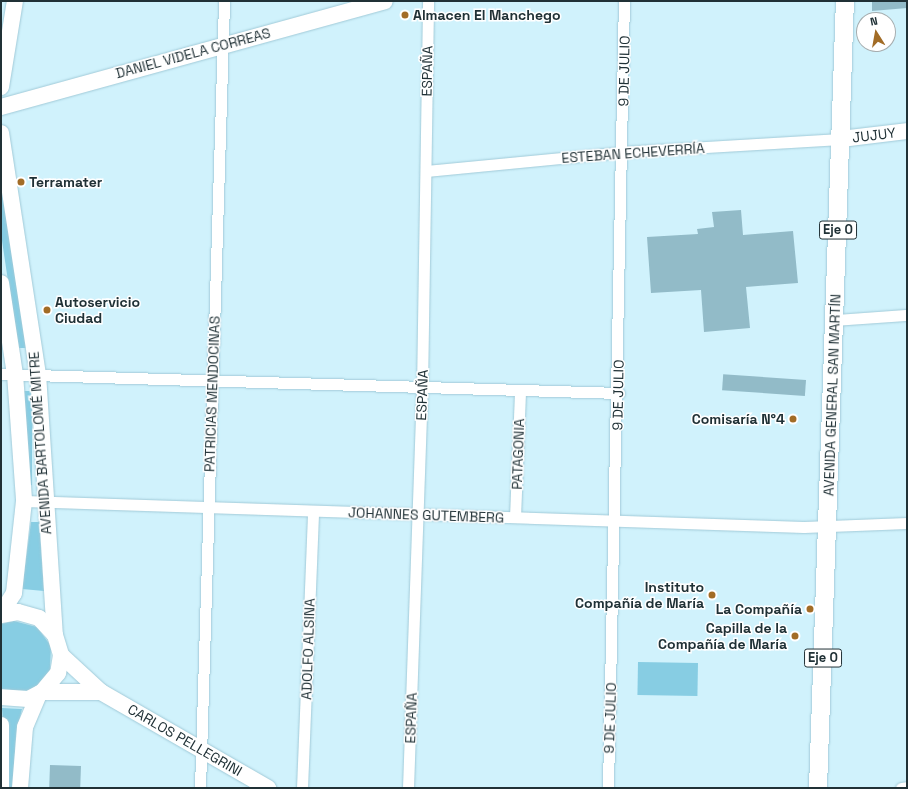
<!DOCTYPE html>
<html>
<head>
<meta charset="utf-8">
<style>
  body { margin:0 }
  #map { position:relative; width:908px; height:789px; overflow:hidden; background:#d0f2fc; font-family:"Space Grotesk",sans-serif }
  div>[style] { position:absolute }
  .green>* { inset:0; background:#87cde3; transform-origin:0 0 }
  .building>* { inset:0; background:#92bbc8; transform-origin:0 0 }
  .roads { filter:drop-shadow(0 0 1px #a1cad8) drop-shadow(0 0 1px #a1cad8) }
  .street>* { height:11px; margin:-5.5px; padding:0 5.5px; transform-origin:5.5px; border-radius:5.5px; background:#fff }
  .secondary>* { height:16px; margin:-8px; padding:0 8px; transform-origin:8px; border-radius:8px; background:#fff }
  .primary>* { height:18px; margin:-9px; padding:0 9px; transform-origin:9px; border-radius:9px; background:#fff }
  .dots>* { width:11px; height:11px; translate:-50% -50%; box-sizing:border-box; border:2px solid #fff; border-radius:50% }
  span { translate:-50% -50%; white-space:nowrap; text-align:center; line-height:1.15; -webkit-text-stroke:3px #fff; paint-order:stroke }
  .shield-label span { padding:1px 3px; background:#fff; border:1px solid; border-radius:3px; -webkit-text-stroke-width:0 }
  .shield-label { font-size:13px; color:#203136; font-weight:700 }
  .poi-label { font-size:14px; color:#203136; font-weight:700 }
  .left { translate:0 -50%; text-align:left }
  .right { translate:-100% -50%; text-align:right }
  .street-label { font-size:14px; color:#203136 }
  .frame { position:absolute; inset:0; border:2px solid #203136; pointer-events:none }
  .north { position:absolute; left:856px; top:12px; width:40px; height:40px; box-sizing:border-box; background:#fff; border:1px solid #a6adaf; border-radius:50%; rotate:349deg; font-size:11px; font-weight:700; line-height:16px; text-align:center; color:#203136 }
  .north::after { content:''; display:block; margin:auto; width:14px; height:18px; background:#a26c26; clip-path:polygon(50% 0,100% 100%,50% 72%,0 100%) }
</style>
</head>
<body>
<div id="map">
  <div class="green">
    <div style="clip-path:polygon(1px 176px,29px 348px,18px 348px,1px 234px)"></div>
    <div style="left:24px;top:391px;width:8px;height:94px"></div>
    <div style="clip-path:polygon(31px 522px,39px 522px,44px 591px,22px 589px)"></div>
    <div style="clip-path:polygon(14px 621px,37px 627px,51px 646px,50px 670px,36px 687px,25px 692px,1px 689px,1px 624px)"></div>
    <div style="left:638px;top:662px;width:60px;height:33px;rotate:1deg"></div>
    <div style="clip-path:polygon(2px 708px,22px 709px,16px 735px,13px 788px,7px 788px)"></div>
  </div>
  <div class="building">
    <div style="clip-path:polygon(872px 1px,907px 1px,907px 8px,872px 11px)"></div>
    <div style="clip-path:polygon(741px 210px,743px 235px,793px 231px,798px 283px,746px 287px,750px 328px,704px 332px,701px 290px,651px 293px,647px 237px,698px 234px,697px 229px,714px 227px,712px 212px)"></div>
    <div style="left:806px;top:380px;width:16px;height:83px;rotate:94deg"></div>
    <div style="left:50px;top:765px;width:31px;height:23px;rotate:2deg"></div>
  </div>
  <div class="roads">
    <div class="street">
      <div style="left:426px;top:171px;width:197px;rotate:-5.5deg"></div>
      <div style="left:622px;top:152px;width:219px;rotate:-3.4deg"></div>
      <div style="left:835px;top:320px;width:72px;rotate:-4deg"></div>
      <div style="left:1px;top:374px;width:618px;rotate:1.76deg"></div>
      <div style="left:24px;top:501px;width:780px;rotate:1.91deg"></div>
      <div style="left:804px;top:527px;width:103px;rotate:-2.2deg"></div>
      <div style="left:515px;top:517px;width:126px;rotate:-87.7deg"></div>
      <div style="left:200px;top:788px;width:787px;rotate:-88.25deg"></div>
      <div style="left:302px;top:788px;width:277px;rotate:-87.7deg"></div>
      <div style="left:408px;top:788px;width:400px;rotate:-88deg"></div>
      <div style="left:422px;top:388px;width:387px;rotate:-89.1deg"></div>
      <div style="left:608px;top:788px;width:787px;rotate:-88.84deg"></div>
      <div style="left:901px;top:788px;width:6px;rotate:-9deg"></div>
    </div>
    <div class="secondary">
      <div style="left:1px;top:87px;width:87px;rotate:-80.8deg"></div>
      <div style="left:1px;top:107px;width:398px;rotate:-15.4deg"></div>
      <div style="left:1px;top:133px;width:244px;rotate:81.3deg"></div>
      <div style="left:38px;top:374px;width:262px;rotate:86.3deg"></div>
      <div style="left:841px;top:139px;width:66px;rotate:-6.9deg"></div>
      <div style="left:1px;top:283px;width:92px;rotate:81.3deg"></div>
      <div style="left:15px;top:374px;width:127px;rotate:85.9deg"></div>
      <div style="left:24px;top:501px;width:93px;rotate:96.2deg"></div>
      <div style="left:14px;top:593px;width:25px;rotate:122deg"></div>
      <div style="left:1px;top:615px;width:17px;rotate:-10deg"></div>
      <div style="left:18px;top:612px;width:22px;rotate:16deg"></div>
      <div style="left:39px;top:618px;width:23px;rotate:47deg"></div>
      <div style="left:55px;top:635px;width:21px;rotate:73deg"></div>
      <div style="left:61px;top:655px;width:18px;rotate:99deg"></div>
      <div style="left:58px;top:673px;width:25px;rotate:130deg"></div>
      <div style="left:42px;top:692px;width:16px;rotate:153deg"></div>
      <div style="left:28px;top:699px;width:27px;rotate:-176deg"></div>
      <div style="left:61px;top:655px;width:54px;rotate:42.8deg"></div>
      <div style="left:101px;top:692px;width:193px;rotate:29.9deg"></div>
      <div style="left:42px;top:692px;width:59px"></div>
      <div style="left:1px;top:725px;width:63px;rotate:90deg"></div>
      <div style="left:20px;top:788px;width:61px;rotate:-85.3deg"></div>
      <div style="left:25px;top:727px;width:36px;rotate:-67deg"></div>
    </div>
    <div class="primary">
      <div style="left:818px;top:788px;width:787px;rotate:-88.04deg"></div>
    </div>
  </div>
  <div class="dots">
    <div style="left:405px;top:15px;background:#a26c26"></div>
    <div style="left:21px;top:182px;background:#a26c26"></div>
    <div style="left:47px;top:310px;background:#a26c26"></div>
    <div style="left:793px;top:419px;background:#a26c26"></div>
    <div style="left:712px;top:595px;background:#a26c26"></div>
    <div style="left:810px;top:609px;background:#a26c26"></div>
    <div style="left:795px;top:636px;background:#a26c26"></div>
  </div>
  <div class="shield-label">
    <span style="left:838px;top:230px">Eje 0</span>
    <span style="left:823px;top:658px">Eje 0</span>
  </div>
  <div class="poi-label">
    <span class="left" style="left:413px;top:15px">Almacen El Manchego</span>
    <span class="left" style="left:29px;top:182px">Terramater</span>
    <span class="left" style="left:55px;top:310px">Autoservicio<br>Ciudad</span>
    <span class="right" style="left:785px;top:419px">Comisaría N°4</span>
    <span class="right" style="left:704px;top:595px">Instituto<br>Compañía de María</span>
    <span class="right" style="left:802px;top:609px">La Compañía</span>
    <span class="right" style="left:787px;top:636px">Capilla de la<br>Compañía de María</span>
  </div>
  <div class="street-label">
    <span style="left:193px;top:53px;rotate:-15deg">DANIEL VIDELA CORREAS</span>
    <span style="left:427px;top:71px;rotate:-89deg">ESPAÑA</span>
    <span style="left:624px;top:71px;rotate:-89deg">9 DE JULIO</span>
    <span style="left:874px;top:135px;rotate:-7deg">JUJUY</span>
    <span style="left:633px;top:153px;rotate:-4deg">ESTEBAN ECHEVERRÍA</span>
    <span style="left:212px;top:394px;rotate:-88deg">PATRICIAS MENDOCINAS</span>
    <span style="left:422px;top:395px;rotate:-88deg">ESPAÑA</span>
    <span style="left:618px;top:395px;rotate:-89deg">9 DE JULIO</span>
    <span style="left:832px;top:395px;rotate:-88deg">AVENIDA GENERAL SAN MARTÍN</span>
    <span style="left:40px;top:443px;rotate:-94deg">AVENIDA BARTOLOMÉ MITRE</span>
    <span style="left:518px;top:454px;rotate:-88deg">PATAGONIA</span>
    <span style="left:426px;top:515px;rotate:2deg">JOHANNES GUTEMBERG</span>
    <span style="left:308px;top:649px;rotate:-88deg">ADOLFO ALSINA</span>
    <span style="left:411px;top:718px;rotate:-88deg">ESPAÑA</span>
    <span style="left:610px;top:718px;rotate:-88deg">9 DE JULIO</span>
    <span style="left:185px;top:740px;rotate:30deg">CARLOS PELLEGRINI</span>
  </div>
  <div class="frame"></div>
  <div class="north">N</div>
</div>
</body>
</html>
